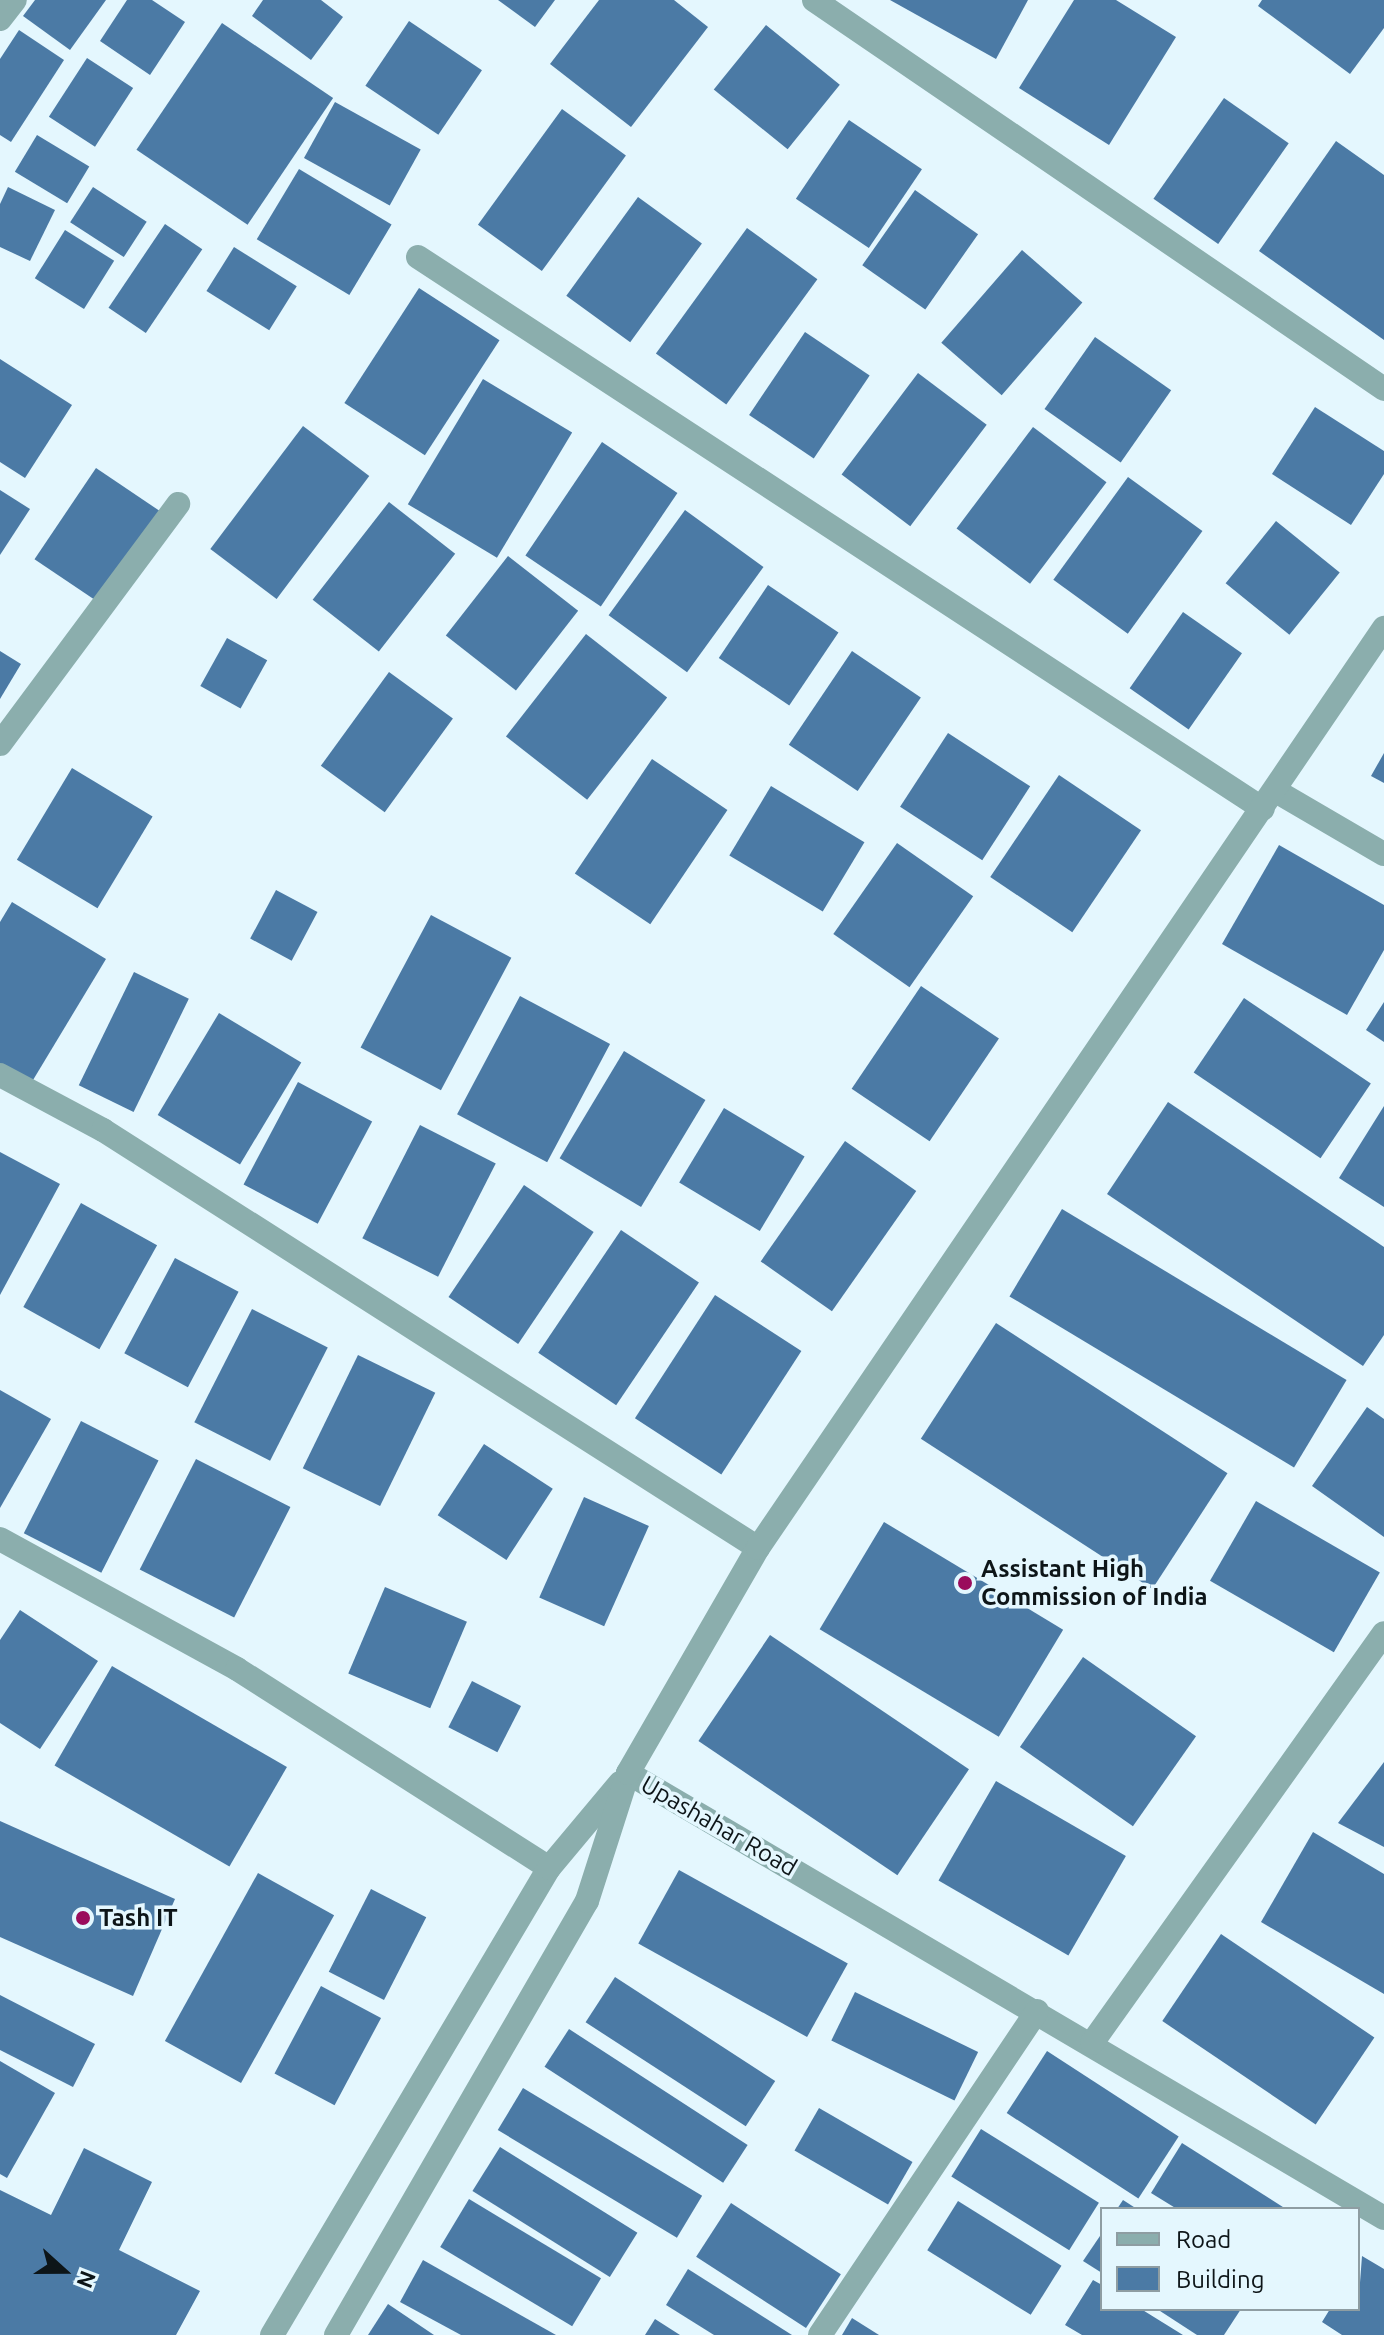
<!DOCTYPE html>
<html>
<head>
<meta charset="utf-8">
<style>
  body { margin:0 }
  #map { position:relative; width:1384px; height:2335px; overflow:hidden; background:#e4f7fe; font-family:Ubuntu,sans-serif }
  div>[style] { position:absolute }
  .building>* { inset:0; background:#4b7aa5; transform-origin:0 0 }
  .minor>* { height:24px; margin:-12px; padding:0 12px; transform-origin:12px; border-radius:12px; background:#8baead }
  .tertiary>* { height:24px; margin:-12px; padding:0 12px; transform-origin:12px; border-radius:12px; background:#8baead }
  .dots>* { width:22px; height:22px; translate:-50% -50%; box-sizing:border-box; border:4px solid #e4f7fe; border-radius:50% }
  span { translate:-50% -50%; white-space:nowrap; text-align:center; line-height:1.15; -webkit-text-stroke:7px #e4f7fe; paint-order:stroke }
  .poi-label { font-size:24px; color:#0d1518; font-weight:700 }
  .left { translate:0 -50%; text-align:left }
  .street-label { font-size:24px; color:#0d1518 }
  .legend { position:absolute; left:1100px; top:2207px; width:260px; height:104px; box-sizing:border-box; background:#e4f7fe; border:2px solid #8e9da2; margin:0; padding:10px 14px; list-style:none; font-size:24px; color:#0d1518 }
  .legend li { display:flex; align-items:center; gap:16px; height:40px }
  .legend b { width:40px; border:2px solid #8e9da2 }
  .north { position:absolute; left:24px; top:2231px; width:80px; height:80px; -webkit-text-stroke:6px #e4f7fe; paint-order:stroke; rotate:111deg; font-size:22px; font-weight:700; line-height:32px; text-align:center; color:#0d1518 }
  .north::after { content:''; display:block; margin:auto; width:28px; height:36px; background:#0d1518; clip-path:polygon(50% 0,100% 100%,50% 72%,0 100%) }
</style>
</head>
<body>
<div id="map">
  <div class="building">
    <div style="clip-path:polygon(35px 0,106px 0,70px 50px,23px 16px)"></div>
    <div style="clip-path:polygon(127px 0,152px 0,185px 22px,150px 75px,100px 41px)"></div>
    <div style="clip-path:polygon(263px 0,321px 0,343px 17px,311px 60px,252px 16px)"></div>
    <div style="clip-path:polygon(498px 0,555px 0,535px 27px)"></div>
    <div style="clip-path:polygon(599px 0,674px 0,708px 27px,631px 127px,550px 64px)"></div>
    <div style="clip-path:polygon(890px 0,1028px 0,996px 59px)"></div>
    <div style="clip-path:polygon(1074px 0,1116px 0,1176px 37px,1109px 145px,1019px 88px)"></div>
    <div style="clip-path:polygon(1262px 0,1384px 0,1384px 28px,1350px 74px,1258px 6px)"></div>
    <div style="left:409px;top:21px;width:88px;height:78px;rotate:34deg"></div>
    <div style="left:222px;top:23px;width:134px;height:153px;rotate:34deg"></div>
    <div style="left:766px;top:25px;width:95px;height:83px;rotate:39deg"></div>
    <div style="clip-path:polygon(19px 30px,64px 60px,11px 142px,0 135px,0 59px)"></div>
    <div style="left:87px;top:58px;width:55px;height:70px;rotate:33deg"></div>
    <div style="left:1224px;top:98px;width:79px;height:123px;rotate:35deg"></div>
    <div style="left:335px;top:102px;width:98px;height:64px;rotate:29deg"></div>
    <div style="left:562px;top:109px;width:79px;height:143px;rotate:36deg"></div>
    <div style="left:849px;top:120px;width:88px;height:95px;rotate:34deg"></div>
    <div style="left:37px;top:135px;width:61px;height:43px;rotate:31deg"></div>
    <div style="clip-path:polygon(1336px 141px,1384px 175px,1384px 340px,1259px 251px)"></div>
    <div style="left:299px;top:169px;width:108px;height:82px;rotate:31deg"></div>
    <div style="clip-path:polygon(8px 187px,55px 210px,30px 261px,0 247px,0 204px)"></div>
    <div style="left:93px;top:187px;width:64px;height:42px;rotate:33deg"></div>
    <div style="left:915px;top:190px;width:77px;height:92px;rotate:35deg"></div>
    <div style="left:638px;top:197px;width:79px;height:122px;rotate:36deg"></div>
    <div style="left:165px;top:224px;width:45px;height:101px;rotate:34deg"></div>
    <div style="left:747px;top:228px;width:87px;height:155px;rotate:36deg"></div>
    <div style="left:65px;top:230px;width:58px;height:57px;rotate:32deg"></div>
    <div style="left:234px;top:247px;width:74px;height:52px;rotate:32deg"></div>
    <div style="left:1022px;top:250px;width:80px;height:123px;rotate:41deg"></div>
    <div style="left:419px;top:288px;width:96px;height:137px;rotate:33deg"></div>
    <div style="left:805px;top:332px;width:78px;height:100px;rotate:34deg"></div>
    <div style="left:1095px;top:337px;width:93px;height:88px;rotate:35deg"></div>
    <div style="clip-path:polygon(0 359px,72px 405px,25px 478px,0 462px)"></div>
    <div style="left:918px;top:373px;width:86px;height:127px;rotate:37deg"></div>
    <div style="left:483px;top:379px;width:104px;height:146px;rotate:31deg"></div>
    <div style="clip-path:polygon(1315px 407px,1384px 451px,1384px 474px,1351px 525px,1272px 474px)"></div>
    <div style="left:303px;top:426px;width:83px;height:154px;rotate:37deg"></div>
    <div style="left:1033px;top:427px;width:92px;height:127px;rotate:37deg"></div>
    <div style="left:602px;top:442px;width:91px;height:137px;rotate:34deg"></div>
    <div style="left:96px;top:468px;width:82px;height:110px;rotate:34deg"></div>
    <div style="left:1128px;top:477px;width:92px;height:127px;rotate:36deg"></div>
    <div style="clip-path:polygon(0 490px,30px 509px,0 555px)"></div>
    <div style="left:389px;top:502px;width:84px;height:124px;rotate:38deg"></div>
    <div style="left:685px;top:510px;width:97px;height:130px;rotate:36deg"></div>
    <div style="left:1276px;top:521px;width:82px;height:80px;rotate:39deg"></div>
    <div style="left:508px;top:556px;width:89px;height:101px;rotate:38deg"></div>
    <div style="left:768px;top:585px;width:85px;height:88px;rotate:34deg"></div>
    <div style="left:1183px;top:612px;width:72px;height:93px;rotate:35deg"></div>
    <div style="left:586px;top:634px;width:103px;height:130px;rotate:38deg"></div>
    <div style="left:227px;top:638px;width:46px;height:55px;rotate:29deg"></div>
    <div style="clip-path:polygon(0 651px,21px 664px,0 699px)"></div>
    <div style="left:852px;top:651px;width:83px;height:113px;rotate:34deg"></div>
    <div style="left:389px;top:672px;width:79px;height:116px;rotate:36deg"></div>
    <div style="left:948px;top:733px;width:98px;height:88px;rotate:33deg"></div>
    <div style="clip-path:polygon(1384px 753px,1384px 783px,1371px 776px)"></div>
    <div style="left:652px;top:759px;width:91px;height:138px;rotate:34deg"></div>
    <div style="left:72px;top:768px;width:94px;height:107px;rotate:31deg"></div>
    <div style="left:1059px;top:775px;width:99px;height:123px;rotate:34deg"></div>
    <div style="left:771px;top:786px;width:109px;height:81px;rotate:31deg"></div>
    <div style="left:897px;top:843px;width:93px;height:111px;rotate:35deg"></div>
    <div style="clip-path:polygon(1279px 845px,1384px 905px,1384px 950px,1347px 1015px,1222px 944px)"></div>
    <div style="left:276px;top:890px;width:47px;height:55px;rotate:28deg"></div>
    <div style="clip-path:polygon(12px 902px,106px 959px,27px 1090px,0 1073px,0 922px)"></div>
    <div style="left:431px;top:915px;width:91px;height:150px;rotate:28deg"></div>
    <div style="left:134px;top:972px;width:61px;height:126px;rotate:26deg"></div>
    <div style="left:921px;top:986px;width:94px;height:124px;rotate:34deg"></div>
    <div style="left:520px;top:996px;width:102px;height:134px;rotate:28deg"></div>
    <div style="left:1244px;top:998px;width:153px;height:90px;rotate:34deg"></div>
    <div style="clip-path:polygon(1384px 1002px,1384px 1042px,1366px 1030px)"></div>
    <div style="left:219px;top:1013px;width:96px;height:119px;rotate:31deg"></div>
    <div style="left:624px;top:1051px;width:95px;height:125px;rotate:31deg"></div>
    <div style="left:298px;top:1082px;width:84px;height:116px;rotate:28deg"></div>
    <div style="clip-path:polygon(1168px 1102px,1384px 1247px,1384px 1335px,1363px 1366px,1107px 1194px)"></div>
    <div style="clip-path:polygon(1384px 1106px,1384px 1207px,1339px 1178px)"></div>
    <div style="left:724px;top:1108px;width:94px;height:87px;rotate:31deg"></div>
    <div style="left:420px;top:1125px;width:85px;height:127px;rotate:27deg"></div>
    <div style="left:845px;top:1141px;width:87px;height:147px;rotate:35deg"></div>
    <div style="clip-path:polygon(0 1152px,60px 1184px,0 1295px)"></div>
    <div style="left:524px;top:1185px;width:84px;height:135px;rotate:34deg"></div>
    <div style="left:81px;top:1203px;width:87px;height:119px;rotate:29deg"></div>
    <div style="left:1062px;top:1209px;width:332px;height:102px;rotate:31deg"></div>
    <div style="left:621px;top:1230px;width:94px;height:148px;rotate:34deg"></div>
    <div style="left:175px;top:1258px;width:72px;height:108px;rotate:28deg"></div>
    <div style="left:715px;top:1295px;width:103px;height:147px;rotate:33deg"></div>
    <div style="left:252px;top:1309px;width:85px;height:127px;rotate:27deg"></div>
    <div style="left:996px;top:1323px;width:276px;height:138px;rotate:33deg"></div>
    <div style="left:358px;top:1355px;width:86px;height:126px;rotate:26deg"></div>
    <div style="clip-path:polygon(0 1390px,51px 1419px,0 1508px)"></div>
    <div style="clip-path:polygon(1367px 1407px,1384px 1419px,1384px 1537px,1312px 1486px)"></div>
    <div style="left:81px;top:1421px;width:87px;height:126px;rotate:27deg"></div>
    <div style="left:484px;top:1444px;width:82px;height:85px;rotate:33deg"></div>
    <div style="left:196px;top:1459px;width:106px;height:124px;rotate:27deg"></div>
    <div style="left:584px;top:1497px;width:71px;height:110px;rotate:24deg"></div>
    <div style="left:1256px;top:1501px;width:143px;height:92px;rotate:30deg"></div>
    <div style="left:884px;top:1522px;width:209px;height:125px;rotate:31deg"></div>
    <div style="left:385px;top:1587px;width:89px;height:94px;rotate:23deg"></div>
    <div style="clip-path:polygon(20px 1610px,98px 1661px,40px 1749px,0 1723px,0 1640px)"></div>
    <div style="left:770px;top:1635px;width:240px;height:128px;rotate:34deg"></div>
    <div style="left:1083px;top:1657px;width:138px;height:110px;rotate:35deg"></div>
    <div style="left:112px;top:1666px;width:202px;height:115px;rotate:30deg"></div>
    <div style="left:472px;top:1681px;width:55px;height:52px;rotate:27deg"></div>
    <div style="clip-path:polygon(1384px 1762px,1384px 1847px,1338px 1823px)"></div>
    <div style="left:996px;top:1781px;width:150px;height:115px;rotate:30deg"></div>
    <div style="clip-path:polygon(0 1821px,175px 1899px,133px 1996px,0 1937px)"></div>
    <div style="clip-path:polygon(1313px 1832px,1384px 1874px,1384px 1994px,1261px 1922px)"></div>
    <div style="left:679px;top:1870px;width:193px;height:84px;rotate:29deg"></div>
    <div style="left:258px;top:1873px;width:87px;height:192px;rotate:29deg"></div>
    <div style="left:371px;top:1889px;width:62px;height:93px;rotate:27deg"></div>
    <div style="left:1221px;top:1934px;width:185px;height:105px;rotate:34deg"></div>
    <div style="left:615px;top:1977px;width:191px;height:54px;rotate:33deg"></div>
    <div style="left:321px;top:1986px;width:68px;height:99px;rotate:28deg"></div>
    <div style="left:855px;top:1992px;width:137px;height:54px;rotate:26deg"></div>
    <div style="clip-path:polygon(0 1995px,95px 2044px,73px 2087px,0 2050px)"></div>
    <div style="left:569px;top:2029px;width:213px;height:45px;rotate:33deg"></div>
    <div style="left:1047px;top:2051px;width:157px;height:74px;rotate:33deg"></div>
    <div style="clip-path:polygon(0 2061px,55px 2093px,7px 2178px,0 2174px)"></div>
    <div style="left:523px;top:2088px;width:209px;height:49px;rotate:31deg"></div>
    <div style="left:819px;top:2108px;width:108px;height:49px;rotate:30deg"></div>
    <div style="left:981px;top:2129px;width:139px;height:56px;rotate:32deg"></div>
    <div style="clip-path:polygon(1182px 2143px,1286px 2209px,1177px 2209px,1151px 2193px)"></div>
    <div style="left:500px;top:2147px;width:162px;height:52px;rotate:32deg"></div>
    <div style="clip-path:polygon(84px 2148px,152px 2182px,119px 2250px,200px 2291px,176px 2335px,0 2335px,0 2190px,51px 2215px)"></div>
    <div style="left:469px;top:2199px;width:154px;height:56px;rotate:31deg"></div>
    <div style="clip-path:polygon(1123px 2200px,1137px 2209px,1117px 2209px)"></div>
    <div style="left:958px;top:2201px;width:122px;height:58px;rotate:32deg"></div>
    <div style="left:731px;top:2203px;width:131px;height:64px;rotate:33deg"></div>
    <div style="clip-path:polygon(1102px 2233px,1102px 2273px,1083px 2261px)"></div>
    <div style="clip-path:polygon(1362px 2256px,1384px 2269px,1384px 2335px,1342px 2335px,1322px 2322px,1330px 2309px,1358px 2309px)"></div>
    <div style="clip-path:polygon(423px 2260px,556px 2335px,461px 2335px,400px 2302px)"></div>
    <div style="clip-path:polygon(688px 2269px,792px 2335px,714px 2335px,666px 2305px)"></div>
    <div style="clip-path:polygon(1093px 2280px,1102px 2285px,1102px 2309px,1141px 2309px,1183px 2335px,1082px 2335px,1065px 2325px)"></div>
    <div style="clip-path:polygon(388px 2304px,434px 2335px,368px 2335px)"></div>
    <div style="clip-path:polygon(1157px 2309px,1241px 2309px,1224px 2335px,1197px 2335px)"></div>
    <div style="clip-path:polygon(852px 2318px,879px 2335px,842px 2335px)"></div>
    <div style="clip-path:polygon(655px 2319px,680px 2335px,645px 2335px)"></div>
  </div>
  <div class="minor">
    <div style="left:814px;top:0;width:690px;rotate:34.31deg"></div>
    <div style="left:0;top:19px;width:24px;rotate:-52deg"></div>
    <div style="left:418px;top:257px;width:1009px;rotate:33.15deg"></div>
    <div style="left:0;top:744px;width:299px;rotate:-53.4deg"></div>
    <div style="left:1276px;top:791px;width:125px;rotate:30.3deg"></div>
    <div style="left:0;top:1075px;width:117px;rotate:28.1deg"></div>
    <div style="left:103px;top:1130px;width:777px;rotate:32.54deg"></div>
    <div style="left:0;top:1539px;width:270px;rotate:28.7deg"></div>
    <div style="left:237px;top:1669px;width:370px;rotate:32.5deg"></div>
    <div style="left:628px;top:1773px;width:877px;rotate:30.48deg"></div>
    <div style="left:1092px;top:2043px;width:503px;rotate:-54.54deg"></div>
    <div style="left:820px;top:2335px;width:390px;rotate:-56.2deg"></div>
  </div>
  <div class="tertiary">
    <div style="left:272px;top:2335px;width:543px;rotate:-59.33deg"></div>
    <div style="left:549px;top:1868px;width:111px;rotate:-50.1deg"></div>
    <div style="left:336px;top:2335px;width:501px;rotate:-59.96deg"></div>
    <div style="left:587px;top:1901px;width:134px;rotate:-72.2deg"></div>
    <div style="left:628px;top:1773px;width:260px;rotate:-60deg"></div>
    <div style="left:758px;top:1548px;width:1113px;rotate:-55.77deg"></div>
  </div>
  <div class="dots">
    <div style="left:965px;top:1583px;background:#9a0b5c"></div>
    <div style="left:83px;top:1918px;background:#9a0b5c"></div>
  </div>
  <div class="poi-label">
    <span class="left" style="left:981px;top:1583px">Assistant High<br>Commission of India</span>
    <span class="left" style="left:99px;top:1918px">Tash IT</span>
  </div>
  <div class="street-label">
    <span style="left:719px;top:1826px;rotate:30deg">Upashahar Road</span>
  </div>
  <ul class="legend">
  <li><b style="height:10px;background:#8baead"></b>Road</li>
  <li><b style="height:22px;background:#4b7aa5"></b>Building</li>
  </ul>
  <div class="north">N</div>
</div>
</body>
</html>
